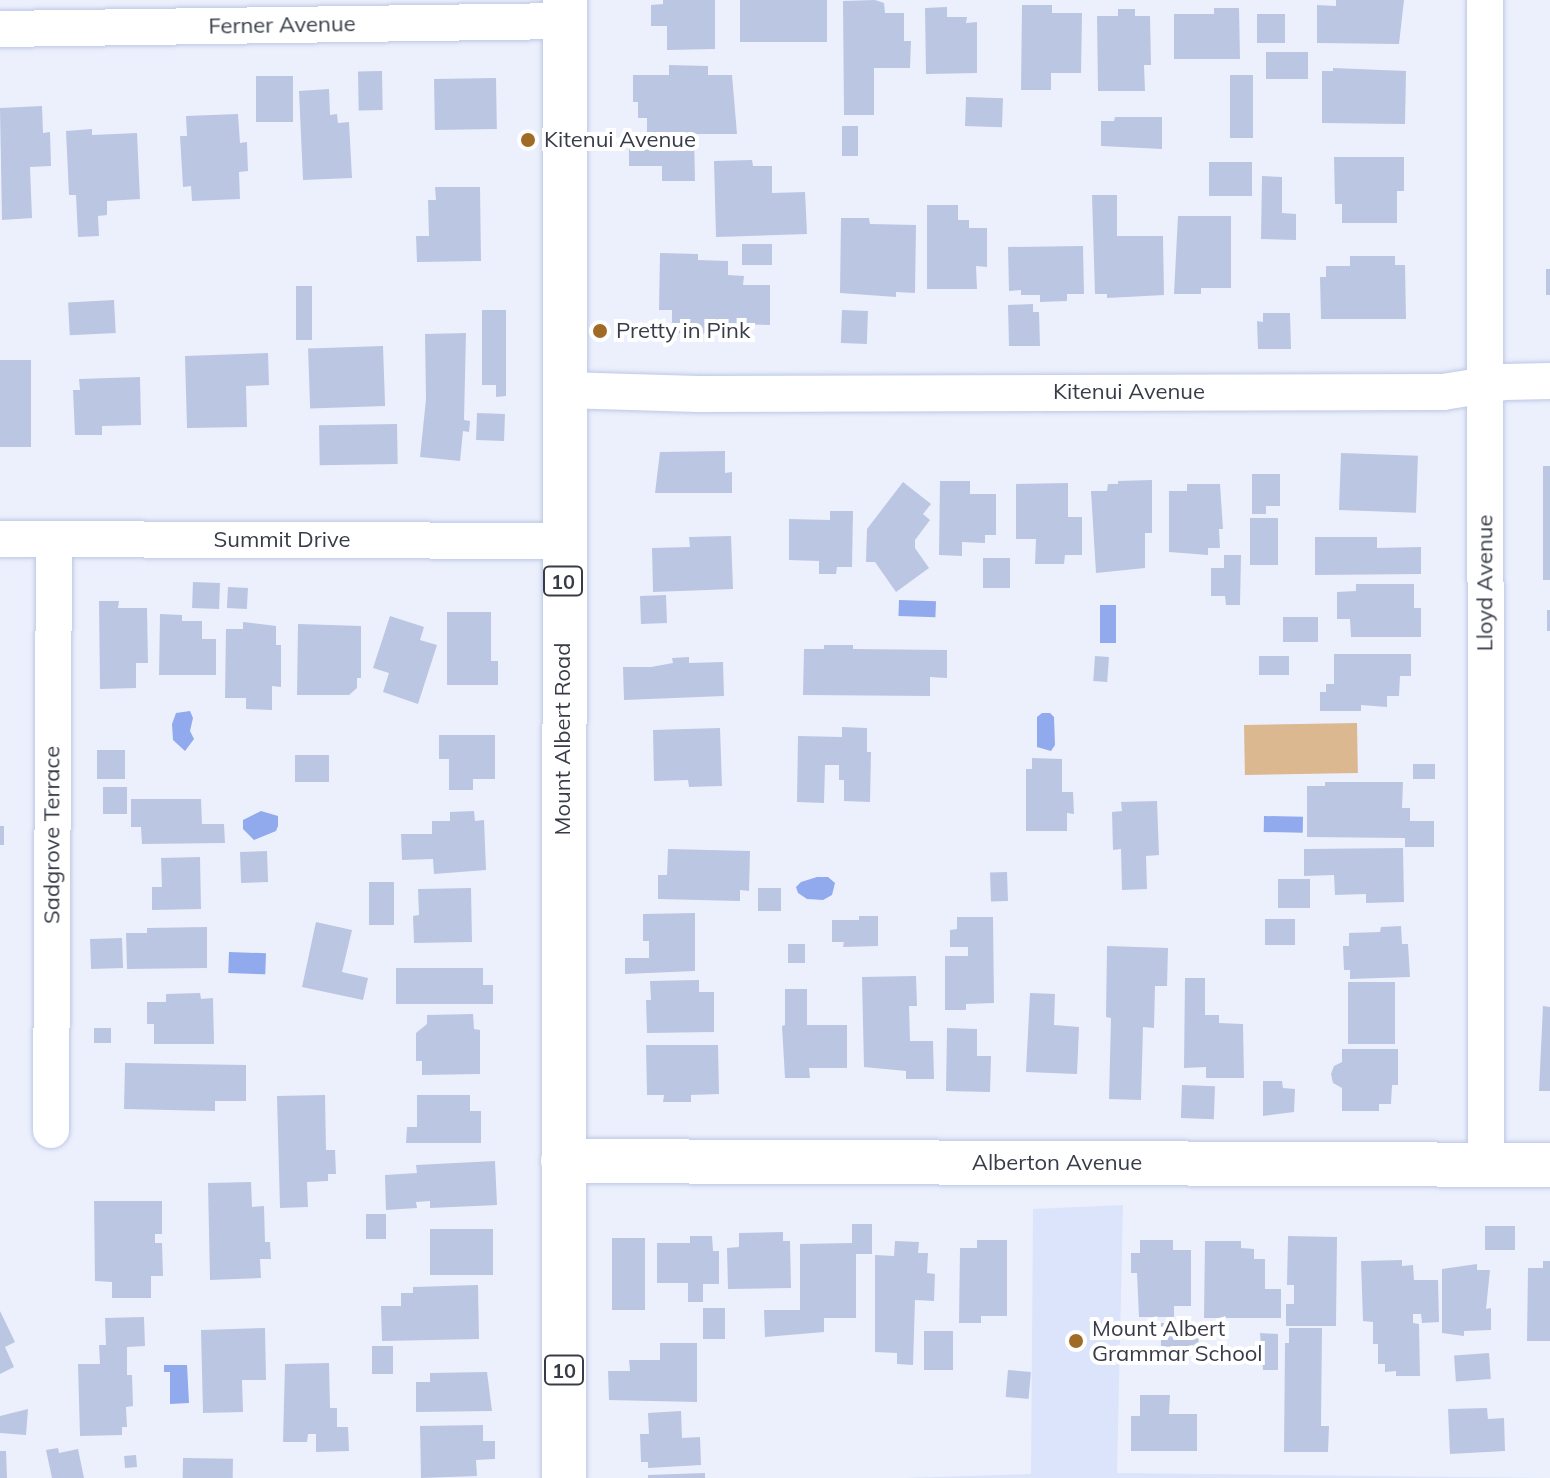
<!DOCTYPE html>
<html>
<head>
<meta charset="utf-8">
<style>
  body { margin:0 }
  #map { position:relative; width:1550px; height:1478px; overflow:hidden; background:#ecf0fc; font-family:Mulish,sans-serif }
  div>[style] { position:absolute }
  .built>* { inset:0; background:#dbe4fa }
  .green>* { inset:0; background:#dcb890; transform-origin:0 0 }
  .water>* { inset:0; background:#91a9ed; transform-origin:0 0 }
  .building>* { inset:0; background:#bbc6e3; transform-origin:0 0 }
  .roads { filter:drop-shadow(0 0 2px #bdc8e5) drop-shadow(0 0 2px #bdc8e5) }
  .street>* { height:36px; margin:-18px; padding:0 18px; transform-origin:18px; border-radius:18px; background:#fff }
  .secondary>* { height:44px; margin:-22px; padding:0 22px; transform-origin:22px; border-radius:22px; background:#fff }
  .primary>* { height:44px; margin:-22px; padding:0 22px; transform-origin:22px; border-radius:22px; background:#fff }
  .dots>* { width:22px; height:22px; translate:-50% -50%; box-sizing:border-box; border:4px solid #fff; border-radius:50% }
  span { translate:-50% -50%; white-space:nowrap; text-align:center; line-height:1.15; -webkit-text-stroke:8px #fff; paint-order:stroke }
  .shield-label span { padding:2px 6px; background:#fff; border:2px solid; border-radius:6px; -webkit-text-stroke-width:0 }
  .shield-label { font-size:20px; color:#383c48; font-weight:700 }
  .street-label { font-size:22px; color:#383c48 }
  .poi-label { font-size:22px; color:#383c48 }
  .left { translate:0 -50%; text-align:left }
</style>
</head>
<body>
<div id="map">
  <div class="built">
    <div style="clip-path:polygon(1123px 1205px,1117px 1473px,1550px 1478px,901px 1478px,1031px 1474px,1033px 1209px)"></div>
  </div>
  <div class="green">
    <div style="left:1357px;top:723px;width:50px;height:113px;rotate:89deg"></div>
  </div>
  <div class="water">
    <div style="left:899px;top:600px;width:37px;height:16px;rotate:2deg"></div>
    <div style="left:1100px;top:605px;width:16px;height:38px"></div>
    <div style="clip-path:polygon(190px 711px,193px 718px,190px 731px,194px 739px,185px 751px,173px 740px,172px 724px,176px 713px)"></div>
    <div style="clip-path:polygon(1042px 713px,1050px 713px,1054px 717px,1055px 745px,1051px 751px,1037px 747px,1037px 717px)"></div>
    <div style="clip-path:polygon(261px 811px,278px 816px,278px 826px,276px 831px,254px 840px,243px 829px,243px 820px)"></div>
    <div style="left:1264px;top:816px;width:39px;height:16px;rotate:1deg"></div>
    <div style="clip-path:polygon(817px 877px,828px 877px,835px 883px,832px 895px,823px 900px,807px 899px,798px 893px,796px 887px,801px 882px)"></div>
    <div style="left:229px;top:952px;width:37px;height:21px;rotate:2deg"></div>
    <div style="clip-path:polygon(164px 1365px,187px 1365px,189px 1403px,170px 1404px,170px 1372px,164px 1372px)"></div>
  </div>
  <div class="building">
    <div style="clip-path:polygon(663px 0,715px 0,715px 49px,667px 50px,667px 26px,651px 26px,651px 5px,663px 4px)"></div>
    <div style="left:740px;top:0;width:87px;height:42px"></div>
    <div style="clip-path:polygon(875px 0,884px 3px,885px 13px,904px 13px,904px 41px,911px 41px,910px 68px,874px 68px,874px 115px,844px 115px,843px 1px)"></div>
    <div style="clip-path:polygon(1336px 0,1404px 0,1399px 44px,1317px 43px,1317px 5px,1336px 6px)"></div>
    <div style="clip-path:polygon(1022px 5px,1052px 5px,1052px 13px,1082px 13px,1081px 73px,1051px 73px,1051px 90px,1021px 90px)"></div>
    <div style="clip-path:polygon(947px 7px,947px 17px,967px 17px,966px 23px,977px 22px,977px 73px,926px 74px,925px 8px)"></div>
    <div style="clip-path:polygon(1214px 8px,1239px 8px,1240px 59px,1174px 59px,1174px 14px,1214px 14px)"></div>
    <div style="clip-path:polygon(1118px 9px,1135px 9px,1135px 16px,1150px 16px,1151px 65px,1144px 65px,1145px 91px,1098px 91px,1097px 16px,1118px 16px)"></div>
    <div style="left:1257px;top:14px;width:28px;height:29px"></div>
    <div style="left:1266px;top:52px;width:42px;height:27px"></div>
    <div style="clip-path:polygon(669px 65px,708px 66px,708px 75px,732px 75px,737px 134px,647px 134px,647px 118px,638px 118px,638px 102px,633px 102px,633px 75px,669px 75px)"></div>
    <div style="clip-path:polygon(1333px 68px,1406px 71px,1405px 124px,1322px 123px,1322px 71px,1333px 71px)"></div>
    <div style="left:382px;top:71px;width:39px;height:24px;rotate:89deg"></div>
    <div style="left:1230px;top:75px;width:23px;height:63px"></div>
    <div style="left:256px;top:76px;width:37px;height:46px"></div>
    <div style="left:496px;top:78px;width:51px;height:62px;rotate:89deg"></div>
    <div style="clip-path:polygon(329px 89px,330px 115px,337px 114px,338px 123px,349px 122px,352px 178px,303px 180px,299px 91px)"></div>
    <div style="left:966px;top:97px;width:37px;height:29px;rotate:2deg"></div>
    <div style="clip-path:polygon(42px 106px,43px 133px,50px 132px,51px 166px,30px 167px,32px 218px,2px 220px,0 108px)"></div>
    <div style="clip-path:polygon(238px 114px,240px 143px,247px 142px,248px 171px,239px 172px,240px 199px,192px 201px,191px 186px,183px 187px,180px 136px,187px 136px,186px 116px)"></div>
    <div style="clip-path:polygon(1115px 117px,1162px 117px,1162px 149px,1101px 146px,1101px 121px,1114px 121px)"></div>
    <div style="left:842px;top:126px;width:16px;height:30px"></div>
    <div style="clip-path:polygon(92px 129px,92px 135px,137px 133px,140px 199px,107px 201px,107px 215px,98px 216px,99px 236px,78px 237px,76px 195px,69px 195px,66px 131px)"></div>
    <div style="clip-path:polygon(629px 136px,694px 136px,695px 181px,662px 181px,662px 166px,629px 166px)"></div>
    <div style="clip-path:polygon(1334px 157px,1404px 157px,1404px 191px,1397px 191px,1397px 223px,1342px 223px,1342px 204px,1335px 204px)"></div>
    <div style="clip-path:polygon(752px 160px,753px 166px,772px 166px,772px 193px,805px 192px,807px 234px,716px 237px,714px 161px)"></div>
    <div style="left:1209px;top:162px;width:43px;height:34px"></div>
    <div style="clip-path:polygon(1262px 176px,1282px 177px,1282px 213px,1296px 214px,1296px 240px,1261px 239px)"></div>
    <div style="clip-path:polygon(435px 187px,480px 187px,481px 261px,417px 262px,416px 236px,429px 236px,428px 200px,436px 200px)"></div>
    <div style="clip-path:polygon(1092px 195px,1117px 195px,1117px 236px,1163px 236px,1164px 295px,1107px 298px,1107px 294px,1095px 294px)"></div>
    <div style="clip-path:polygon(927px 205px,958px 205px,958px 220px,969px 220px,969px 228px,987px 228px,987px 267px,976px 266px,977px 289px,927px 289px)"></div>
    <div style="clip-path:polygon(1178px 216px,1231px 216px,1231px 288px,1201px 288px,1201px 294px,1174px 294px)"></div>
    <div style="clip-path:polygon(841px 218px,869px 218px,870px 224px,916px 225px,915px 293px,896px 292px,896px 297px,840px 293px)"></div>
    <div style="left:742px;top:244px;width:30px;height:21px"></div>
    <div style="clip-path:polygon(1083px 246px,1084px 294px,1067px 294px,1067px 301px,1040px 302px,1040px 295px,1021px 295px,1021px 290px,1009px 291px,1008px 247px)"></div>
    <div style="clip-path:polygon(660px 253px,698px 254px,698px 260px,728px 261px,728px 275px,744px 276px,743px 285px,770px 285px,770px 325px,728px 324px,727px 334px,672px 333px,672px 310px,659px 310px)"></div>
    <div style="clip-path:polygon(1350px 256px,1395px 256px,1395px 265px,1405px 265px,1406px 319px,1321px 319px,1320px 277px,1326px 277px,1326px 266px,1350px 266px)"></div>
    <div style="left:1546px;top:269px;width:4px;height:26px"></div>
    <div style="left:296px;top:286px;width:16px;height:54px"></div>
    <div style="left:114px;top:300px;width:33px;height:46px;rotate:87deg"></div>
    <div style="clip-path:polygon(1033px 304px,1033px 312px,1039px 312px,1040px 346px,1009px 346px,1008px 305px)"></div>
    <div style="clip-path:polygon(482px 310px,506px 310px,506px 396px,496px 397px,496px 385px,482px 385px)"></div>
    <div style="left:842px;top:310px;width:26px;height:33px;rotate:2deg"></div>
    <div style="clip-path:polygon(1263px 313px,1290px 313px,1291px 349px,1258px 349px,1257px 321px,1263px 322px)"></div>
    <div style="clip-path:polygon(466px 333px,464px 420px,470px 421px,469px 432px,463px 431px,460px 461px,420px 457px,426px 399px,425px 334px)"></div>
    <div style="left:383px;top:346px;width:60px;height:75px;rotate:88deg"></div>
    <div style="clip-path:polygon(268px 353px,269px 385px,246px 386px,247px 427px,187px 428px,185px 356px)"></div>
    <div style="left:0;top:360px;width:31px;height:87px"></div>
    <div style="clip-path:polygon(140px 377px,141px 425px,102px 426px,102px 435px,75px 435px,73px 390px,80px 390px,79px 379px)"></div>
    <div style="left:477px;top:413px;width:28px;height:27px;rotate:2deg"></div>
    <div style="left:397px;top:424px;width:40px;height:78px;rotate:89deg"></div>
    <div style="clip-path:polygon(725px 451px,725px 473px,732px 472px,732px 493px,655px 493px,660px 452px)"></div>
    <div style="left:1341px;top:453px;width:77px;height:57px;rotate:2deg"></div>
    <div style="left:1543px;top:466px;width:7px;height:114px"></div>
    <div style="clip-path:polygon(1252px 474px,1280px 474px,1280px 506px,1266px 506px,1266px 514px,1252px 514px)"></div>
    <div style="clip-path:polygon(1152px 480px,1152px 533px,1145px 533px,1145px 568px,1096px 573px,1091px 491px,1107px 491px,1108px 484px,1118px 484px,1118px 481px)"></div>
    <div style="clip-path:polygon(940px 481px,970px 481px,970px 494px,996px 494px,996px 535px,985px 535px,985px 543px,962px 542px,962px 556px,939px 555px)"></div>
    <div style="clip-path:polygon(903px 482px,931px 504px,923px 514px,930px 520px,915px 540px,915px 548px,929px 568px,896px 592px,875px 562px,866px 562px,867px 529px)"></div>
    <div style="clip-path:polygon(1068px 483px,1068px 517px,1082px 517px,1082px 555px,1065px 555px,1064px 564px,1035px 564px,1036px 539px,1016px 539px,1016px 484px)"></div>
    <div style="clip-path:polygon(1187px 484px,1220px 484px,1223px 529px,1219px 529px,1220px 548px,1208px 548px,1208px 555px,1169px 552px,1169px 491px,1187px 491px)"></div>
    <div style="clip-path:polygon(830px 511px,853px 511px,852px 567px,837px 567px,836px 574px,819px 574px,819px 561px,789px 560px,789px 519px,830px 520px)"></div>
    <div style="left:1250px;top:518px;width:28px;height:47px"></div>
    <div style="clip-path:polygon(731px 536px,733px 589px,653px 592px,652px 548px,690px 547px,689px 537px)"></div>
    <div style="clip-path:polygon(1315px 537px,1377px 537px,1377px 548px,1421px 547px,1421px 574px,1315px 575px)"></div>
    <div style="clip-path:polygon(1224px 555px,1241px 555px,1240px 605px,1226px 605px,1225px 596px,1211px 596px,1211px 568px,1224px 568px)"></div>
    <div style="left:983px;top:558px;width:27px;height:30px"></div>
    <div style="left:193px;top:582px;width:27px;height:26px;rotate:2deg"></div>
    <div style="clip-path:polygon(1356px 584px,1414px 584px,1414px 608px,1421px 608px,1421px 637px,1351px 637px,1350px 619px,1337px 619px,1337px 592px,1356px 591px)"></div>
    <div style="left:228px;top:587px;width:20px;height:21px;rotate:3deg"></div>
    <div style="left:666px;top:595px;width:28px;height:26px;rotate:88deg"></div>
    <div style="clip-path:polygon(99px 601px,119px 601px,118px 608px,147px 608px,148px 663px,136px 663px,136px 688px,100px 689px)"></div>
    <div style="left:1547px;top:610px;width:3px;height:21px"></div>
    <div style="clip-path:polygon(447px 612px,491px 612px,491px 661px,498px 661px,498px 685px,447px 685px)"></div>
    <div style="clip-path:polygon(160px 614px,182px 615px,182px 621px,202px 621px,202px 639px,216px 639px,216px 675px,159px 675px)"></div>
    <div style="clip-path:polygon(390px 616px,424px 627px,420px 640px,437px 645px,418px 704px,383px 692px,389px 673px,373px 668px)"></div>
    <div style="left:1318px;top:617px;width:25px;height:35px;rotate:90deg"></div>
    <div style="clip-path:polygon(243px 622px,276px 626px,276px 645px,281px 645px,281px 687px,272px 686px,272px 710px,246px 709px,246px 698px,225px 698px,226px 629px,243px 629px)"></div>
    <div style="clip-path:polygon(298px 624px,361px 626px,361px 678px,357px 678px,357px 688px,349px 695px,297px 695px)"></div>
    <div style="clip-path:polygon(824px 645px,853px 645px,853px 649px,947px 650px,947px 678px,930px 677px,930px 696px,803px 695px,804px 649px,824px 649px)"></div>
    <div style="clip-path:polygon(1334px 654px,1411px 654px,1411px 676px,1400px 676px,1399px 696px,1387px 696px,1387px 707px,1361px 705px,1361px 711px,1320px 711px,1320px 692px,1326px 692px,1326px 684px,1334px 684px)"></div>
    <div style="left:1095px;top:656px;width:14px;height:25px;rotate:4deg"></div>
    <div style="left:1289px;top:656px;width:19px;height:30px;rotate:90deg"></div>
    <div style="clip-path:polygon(689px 657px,689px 663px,723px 662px,724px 696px,624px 700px,623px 667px,651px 667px,673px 663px,672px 658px)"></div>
    <div style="clip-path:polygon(842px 727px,867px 728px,867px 752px,871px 752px,870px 802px,844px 801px,844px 780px,839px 780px,839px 765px,825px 765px,824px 803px,797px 802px,798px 736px,842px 737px)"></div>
    <div style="clip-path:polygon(720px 728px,722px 786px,689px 787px,688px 780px,654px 781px,653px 730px)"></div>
    <div style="clip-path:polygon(439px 735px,495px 735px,495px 779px,473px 779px,473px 790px,449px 790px,449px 759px,439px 759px)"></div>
    <div style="left:97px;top:750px;width:28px;height:29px"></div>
    <div style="left:295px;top:755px;width:34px;height:27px"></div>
    <div style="clip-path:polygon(1032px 758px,1062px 759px,1062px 792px,1073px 792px,1074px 814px,1067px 813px,1067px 831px,1026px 831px,1026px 769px,1032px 769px)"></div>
    <div style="left:1413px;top:764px;width:22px;height:15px"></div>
    <div style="clip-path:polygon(1325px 782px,1403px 782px,1402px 808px,1410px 808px,1410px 821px,1434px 821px,1434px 847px,1405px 847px,1405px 838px,1307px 837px,1307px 786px,1325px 786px)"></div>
    <div style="left:103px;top:787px;width:24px;height:27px"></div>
    <div style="clip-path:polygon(131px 799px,201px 799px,202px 824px,224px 824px,225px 843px,142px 844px,141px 827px,131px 827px)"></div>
    <div style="clip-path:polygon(1157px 801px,1159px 855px,1146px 856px,1147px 889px,1122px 890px,1121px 849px,1113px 850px,1112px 812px,1122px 811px,1121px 802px)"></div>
    <div style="clip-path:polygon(474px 811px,475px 821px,484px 820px,486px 870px,434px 874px,433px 859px,402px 860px,401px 834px,432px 834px,432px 821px,450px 821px,450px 812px)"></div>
    <div style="left:0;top:826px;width:4px;height:19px"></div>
    <div style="clip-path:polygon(1403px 848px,1404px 902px,1366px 903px,1366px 894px,1335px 895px,1334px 875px,1304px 876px,1304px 849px)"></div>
    <div style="clip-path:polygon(668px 849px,750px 851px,749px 891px,740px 890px,740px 901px,658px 899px,658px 875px,667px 875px)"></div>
    <div style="left:267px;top:851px;width:31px;height:27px;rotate:88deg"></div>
    <div style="clip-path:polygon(200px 857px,201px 909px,152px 910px,152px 887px,162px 887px,161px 858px)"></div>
    <div style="left:1007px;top:872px;width:29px;height:17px;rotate:88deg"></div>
    <div style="left:1310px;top:879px;width:29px;height:32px;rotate:90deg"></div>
    <div style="left:369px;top:882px;width:25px;height:43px"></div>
    <div style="clip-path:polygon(471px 888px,472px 942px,414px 943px,413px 916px,419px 915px,418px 889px)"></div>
    <div style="left:758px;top:888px;width:23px;height:23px"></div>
    <div style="clip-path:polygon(695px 913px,695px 971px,625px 974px,625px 958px,649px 958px,649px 941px,643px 941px,643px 914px)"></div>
    <div style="clip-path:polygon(859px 916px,878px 916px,878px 946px,843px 947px,844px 942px,832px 942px,832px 920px,859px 920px)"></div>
    <div style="clip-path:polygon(957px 917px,993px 917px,994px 1003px,966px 1004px,966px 1010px,945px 1010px,945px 956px,968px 956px,968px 947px,950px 947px,950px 930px,957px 929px)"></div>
    <div style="left:1265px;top:919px;width:30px;height:26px"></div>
    <div style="clip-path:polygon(316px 922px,352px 930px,342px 972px,368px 978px,363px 1000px,302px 987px)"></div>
    <div style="clip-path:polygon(1401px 926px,1402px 944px,1408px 944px,1410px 977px,1350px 979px,1350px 970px,1344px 970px,1343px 946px,1349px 946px,1349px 933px,1380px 932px,1381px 927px)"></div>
    <div style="clip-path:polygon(207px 927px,207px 968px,127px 969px,126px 933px,147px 933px,147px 928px)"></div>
    <div style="left:122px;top:938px;width:30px;height:32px;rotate:88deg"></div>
    <div style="left:788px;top:944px;width:17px;height:19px"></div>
    <div style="clip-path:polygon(1107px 946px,1168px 948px,1167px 986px,1155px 986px,1154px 1028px,1143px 1027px,1141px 1100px,1109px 1099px,1111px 1018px,1106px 1017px)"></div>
    <div style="clip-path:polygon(396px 968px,483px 968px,483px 985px,493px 985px,493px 1004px,396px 1004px)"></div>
    <div style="clip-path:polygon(916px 976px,917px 1006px,909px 1006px,910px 1041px,933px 1041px,934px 1079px,906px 1079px,906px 1071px,864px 1067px,862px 977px)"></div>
    <div style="clip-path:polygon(1185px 978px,1205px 978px,1205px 1015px,1219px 1015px,1219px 1023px,1243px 1024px,1244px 1078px,1206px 1078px,1206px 1067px,1184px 1068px)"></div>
    <div style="clip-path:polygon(699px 980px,699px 992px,714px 992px,714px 1032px,647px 1033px,646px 1000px,651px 1000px,650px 981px)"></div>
    <div style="left:1348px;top:982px;width:47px;height:62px"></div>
    <div style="clip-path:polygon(785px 989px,807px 989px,807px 1025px,847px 1025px,847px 1068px,809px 1068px,810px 1078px,785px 1078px,782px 1026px,785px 1025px)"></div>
    <div style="clip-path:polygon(200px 993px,201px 999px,213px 998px,214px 1044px,154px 1044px,154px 1024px,147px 1024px,147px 1002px,166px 1002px,166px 994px)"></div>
    <div style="clip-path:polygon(1030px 993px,1055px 994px,1054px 1025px,1079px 1027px,1077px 1074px,1026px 1072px)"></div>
    <div style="clip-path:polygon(1543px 1006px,1550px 1007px,1550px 1091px,1539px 1091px)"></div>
    <div style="clip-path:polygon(473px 1014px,474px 1029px,480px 1030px,480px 1074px,422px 1075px,422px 1061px,416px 1061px,416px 1033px,427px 1024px,427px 1015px)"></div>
    <div style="left:111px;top:1028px;width:15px;height:17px;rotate:90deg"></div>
    <div style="clip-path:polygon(947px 1028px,977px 1029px,977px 1056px,991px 1056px,990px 1092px,946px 1091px)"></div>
    <div style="clip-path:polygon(646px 1045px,718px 1045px,719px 1094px,691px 1095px,691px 1102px,663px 1102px,664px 1095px,647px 1095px)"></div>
    <div style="clip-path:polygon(1342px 1049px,1398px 1049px,1398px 1085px,1392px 1085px,1391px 1104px,1379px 1104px,1379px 1111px,1342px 1111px,1342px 1088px,1333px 1083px,1331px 1074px,1334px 1066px,1342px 1062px)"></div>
    <div style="clip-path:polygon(125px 1063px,246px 1065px,246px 1101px,215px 1101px,215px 1111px,124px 1109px)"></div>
    <div style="clip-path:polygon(1263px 1081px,1282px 1081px,1283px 1088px,1295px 1089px,1294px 1112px,1263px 1116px)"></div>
    <div style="left:1182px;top:1085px;width:33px;height:33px;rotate:2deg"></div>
    <div style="clip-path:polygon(325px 1095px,326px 1150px,335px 1150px,336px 1174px,328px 1174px,328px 1181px,307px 1182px,308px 1207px,280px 1208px,277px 1096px)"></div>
    <div style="clip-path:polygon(417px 1095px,470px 1095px,470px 1111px,481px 1111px,481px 1143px,406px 1143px,407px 1127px,417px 1127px)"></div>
    <div style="clip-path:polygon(495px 1161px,497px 1205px,430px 1208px,430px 1201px,416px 1202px,417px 1208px,386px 1210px,385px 1175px,417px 1173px,416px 1165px)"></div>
    <div style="clip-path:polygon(251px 1182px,252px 1207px,264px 1206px,265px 1242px,270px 1242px,271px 1259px,260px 1259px,261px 1278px,210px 1280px,208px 1183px)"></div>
    <div style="clip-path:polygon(94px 1201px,162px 1201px,162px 1234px,155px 1234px,155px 1243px,162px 1243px,163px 1276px,151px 1276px,151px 1298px,112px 1298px,112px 1282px,95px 1281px)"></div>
    <div style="left:366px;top:1214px;width:20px;height:25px"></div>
    <div style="clip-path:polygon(852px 1224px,872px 1224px,872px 1254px,856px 1254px,856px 1318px,824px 1318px,824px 1332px,765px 1337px,764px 1310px,800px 1310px,800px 1244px,852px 1243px)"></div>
    <div style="left:1485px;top:1226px;width:30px;height:24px"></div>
    <div style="left:493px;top:1229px;width:46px;height:63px;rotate:90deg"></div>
    <div style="clip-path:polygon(783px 1232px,783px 1241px,790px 1241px,791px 1288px,728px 1289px,727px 1248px,739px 1247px,739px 1233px)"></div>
    <div style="clip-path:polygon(690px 1236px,712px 1236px,713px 1251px,719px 1251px,719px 1284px,703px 1284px,703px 1302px,688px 1302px,688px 1283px,657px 1283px,657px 1243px,690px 1243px)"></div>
    <div style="clip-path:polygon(1288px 1236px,1337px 1237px,1336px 1326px,1286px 1326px,1286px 1304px,1294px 1304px,1294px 1285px,1287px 1285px)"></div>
    <div style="left:612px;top:1238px;width:33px;height:72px"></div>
    <div style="clip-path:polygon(977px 1240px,1007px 1240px,1007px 1316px,981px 1316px,981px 1323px,959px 1323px,960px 1248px,977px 1248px)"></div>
    <div style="clip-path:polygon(1140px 1240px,1173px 1240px,1173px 1250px,1191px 1250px,1191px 1306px,1174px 1306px,1174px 1317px,1139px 1317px,1137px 1273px,1131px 1273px,1131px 1253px,1140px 1253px)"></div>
    <div style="clip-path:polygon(895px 1241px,919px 1242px,918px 1253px,928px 1253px,927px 1273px,935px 1274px,934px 1301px,915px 1300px,913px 1365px,897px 1364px,897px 1353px,875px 1352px,875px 1255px,894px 1256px)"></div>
    <div style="clip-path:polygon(1205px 1241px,1241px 1241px,1241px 1248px,1254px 1249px,1254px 1259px,1265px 1259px,1265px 1289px,1281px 1289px,1281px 1318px,1204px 1318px)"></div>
    <div style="clip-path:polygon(1402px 1260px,1402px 1266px,1413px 1265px,1414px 1280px,1438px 1280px,1439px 1322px,1422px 1323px,1421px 1314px,1413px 1314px,1413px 1323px,1419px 1324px,1420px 1376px,1396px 1376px,1396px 1371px,1385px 1372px,1385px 1364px,1378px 1364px,1378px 1344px,1373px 1344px,1373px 1322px,1363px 1321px,1361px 1261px)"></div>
    <div style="clip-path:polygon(1543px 1261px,1550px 1261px,1550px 1341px,1527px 1341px,1528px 1268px,1543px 1268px)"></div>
    <div style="clip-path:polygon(1477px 1264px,1477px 1270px,1490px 1270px,1486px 1309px,1491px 1308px,1491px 1330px,1464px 1331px,1464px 1336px,1442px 1333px,1442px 1269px)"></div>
    <div style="clip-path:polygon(478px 1285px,479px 1339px,382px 1341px,381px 1306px,401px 1306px,401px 1293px,413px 1293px,413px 1287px)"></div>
    <div style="left:703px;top:1308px;width:22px;height:31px"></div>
    <div style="clip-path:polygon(0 1311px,15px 1342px,5px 1347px,14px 1367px,0 1374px)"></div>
    <div style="clip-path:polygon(144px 1317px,145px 1346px,127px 1347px,127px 1375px,132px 1375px,133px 1406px,126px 1407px,127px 1427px,122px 1427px,122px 1435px,80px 1436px,78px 1364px,100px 1364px,99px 1345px,106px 1345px,105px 1318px)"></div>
    <div style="clip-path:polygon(1161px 1323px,1198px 1323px,1199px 1352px,1179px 1352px,1179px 1346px,1161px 1347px)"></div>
    <div style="clip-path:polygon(265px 1328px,266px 1380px,242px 1380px,243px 1412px,203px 1413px,201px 1330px)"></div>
    <div style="clip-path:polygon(1289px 1328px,1322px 1328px,1321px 1426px,1329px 1426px,1328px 1452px,1284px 1452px,1285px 1343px,1289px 1343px)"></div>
    <div style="left:924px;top:1331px;width:29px;height:39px"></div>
    <div style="clip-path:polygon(1260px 1333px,1278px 1334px,1278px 1370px,1263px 1370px)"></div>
    <div style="clip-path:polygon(660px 1343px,697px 1343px,697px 1402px,609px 1400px,608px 1371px,630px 1371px,629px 1360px,660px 1360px)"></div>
    <div style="left:372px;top:1346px;width:21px;height:28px"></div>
    <div style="left:1489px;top:1353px;width:26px;height:35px;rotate:86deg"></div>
    <div style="clip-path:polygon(329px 1363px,330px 1408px,337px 1408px,337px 1427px,348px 1427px,349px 1451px,316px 1452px,316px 1434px,308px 1434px,307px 1442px,283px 1442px,285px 1364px)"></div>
    <div style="left:1008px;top:1370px;width:23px;height:27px;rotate:5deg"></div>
    <div style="clip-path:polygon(487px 1372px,492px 1411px,416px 1412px,416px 1382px,430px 1382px,430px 1373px)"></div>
    <div style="clip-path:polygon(1140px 1395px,1170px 1395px,1169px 1414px,1197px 1414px,1197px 1451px,1131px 1451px,1131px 1416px,1140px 1416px)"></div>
    <div style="clip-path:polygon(1487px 1408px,1488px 1419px,1504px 1418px,1505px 1451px,1450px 1454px,1448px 1409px)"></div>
    <div style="clip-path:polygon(28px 1409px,26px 1435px,0 1433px,0 1416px)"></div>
    <div style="clip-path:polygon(681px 1411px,682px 1438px,700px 1437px,701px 1465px,648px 1468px,648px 1462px,641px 1462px,640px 1434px,649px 1434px,648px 1413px)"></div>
    <div style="clip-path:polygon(483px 1425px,483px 1441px,495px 1441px,495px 1459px,476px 1460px,477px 1476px,421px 1478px,420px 1426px)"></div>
    <div style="clip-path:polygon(58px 1448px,59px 1453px,78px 1449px,84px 1478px,52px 1478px,46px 1450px)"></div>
    <div style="clip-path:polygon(0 1451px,6px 1451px,7px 1478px,0 1478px)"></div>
    <div style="left:136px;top:1455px;width:12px;height:12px;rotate:85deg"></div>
    <div style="left:183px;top:1458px;width:50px;height:20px;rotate:1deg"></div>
    <div style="clip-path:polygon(705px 1473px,705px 1478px,648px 1478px,648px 1475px)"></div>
  </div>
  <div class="roads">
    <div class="street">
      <div style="left:1485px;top:0;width:1165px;rotate:89.95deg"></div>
      <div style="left:0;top:29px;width:565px;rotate:-0.81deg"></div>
      <div style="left:564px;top:390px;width:134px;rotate:1.7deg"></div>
      <div style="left:698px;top:394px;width:745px;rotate:-0.15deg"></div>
      <div style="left:1443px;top:392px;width:63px;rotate:-9.2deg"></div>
      <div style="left:1505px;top:382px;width:45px;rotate:-1.3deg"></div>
      <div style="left:0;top:539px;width:563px;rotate:0.2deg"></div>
      <div style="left:51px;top:1130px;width:590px;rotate:-89.71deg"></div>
    </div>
    <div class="secondary">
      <div style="left:563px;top:1161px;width:987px;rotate:0.23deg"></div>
    </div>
    <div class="primary">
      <div style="left:564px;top:1478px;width:1478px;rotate:-89.96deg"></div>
    </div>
  </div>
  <div class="dots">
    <div style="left:528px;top:140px;background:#a06b24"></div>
    <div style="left:600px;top:331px;background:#a06b24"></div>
    <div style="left:1076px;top:1341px;background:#a06b24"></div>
  </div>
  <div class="shield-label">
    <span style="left:563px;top:581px">10</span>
    <span style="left:564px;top:1370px">10</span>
  </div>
  <div class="street-label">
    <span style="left:282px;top:25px;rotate:-1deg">Ferner Avenue</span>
    <span style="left:1129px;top:392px">Kitenui Avenue</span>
    <span style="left:282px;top:540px">Summit Drive</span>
    <span style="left:1485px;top:583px;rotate:-90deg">Lloyd Avenue</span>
    <span style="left:563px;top:739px;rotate:-90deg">Mount Albert Road</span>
    <span style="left:52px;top:835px;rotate:-90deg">Sadgrove Terrace</span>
    <span style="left:1057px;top:1163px">Alberton Avenue</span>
  </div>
  <div class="poi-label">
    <span class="left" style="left:544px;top:140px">Kitenui Avenue</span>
    <span class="left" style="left:616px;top:331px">Pretty in Pink</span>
    <span class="left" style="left:1092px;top:1341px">Mount Albert<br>Grammar School</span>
  </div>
</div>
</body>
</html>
